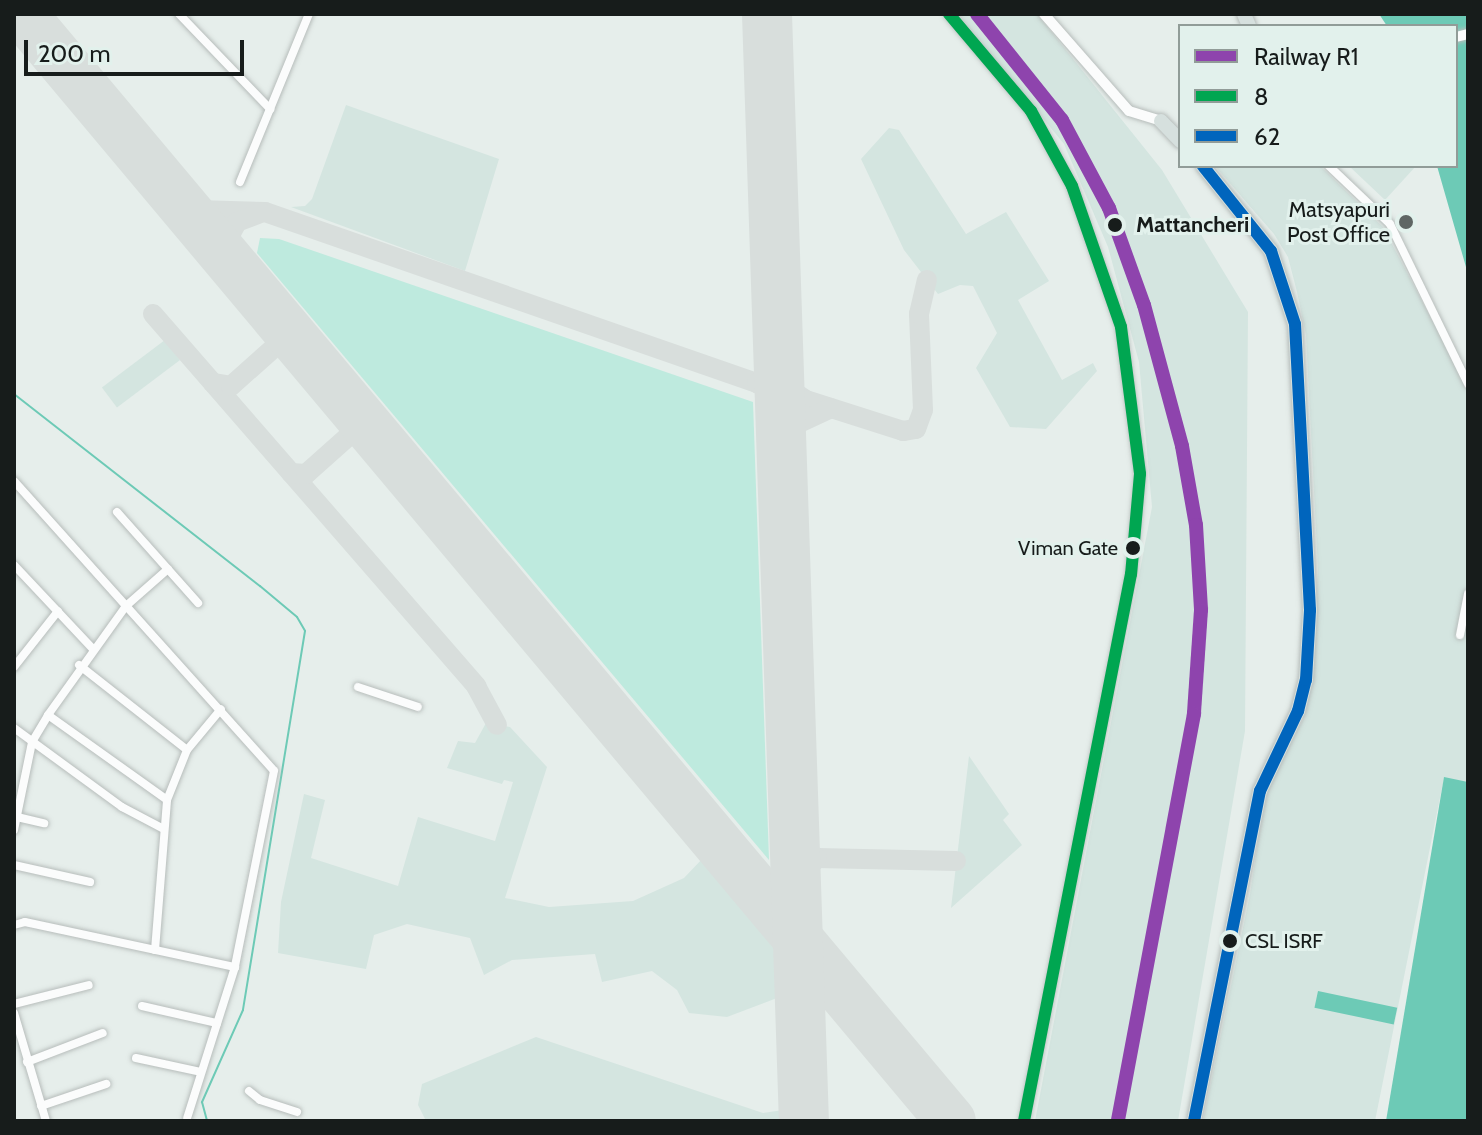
<!DOCTYPE html>
<html>
<head>
<meta charset="utf-8">
<style>
  body { margin:0 }
  #map { position:relative; width:1482px; height:1135px; overflow:hidden; background:#e6eeeb; font-family:Cabin,sans-serif }
  div>[style] { position:absolute }
  .built>* { inset:0; background:#d4e5e0; transform-origin:0 0 }
  .green>* { inset:0; background:#beeade }
  .water>* { inset:0; background:#6dcab6; transform-origin:0 0 }
  .stream>* { height:2px; margin:-1px; padding:0 1px; transform-origin:1px; border-radius:1px; background:#6dcab6 }
  .taxiway>* { height:20px; margin:-10px; padding:0 10px; transform-origin:10px; border-radius:10px; background:#d8dedc }
  .runway>* { height:50px; margin:-25px; padding:0 25px; transform-origin:25px; border-radius:25px; background:#d8dedc }
  .roads { filter:drop-shadow(0 0 2px #b7bdbb) drop-shadow(0 0 2px #b7bdbb) }
  .minor>* { height:8px; margin:-4px; padding:0 4px; transform-origin:4px; border-radius:4px; background:#fbfcfc }
  .tertiary>* { height:10px; margin:-5px; padding:0 5px; transform-origin:5px; border-radius:5px; background:#fbfcfc }
  .trunk>* { height:14px; margin:-7px; padding:0 7px; transform-origin:7px; border-radius:7px; background:#d6e0de }
  .bus-1>* { height:12px; margin:-6px; padding:0 6px; transform-origin:6px; border-radius:6px; background:#00a651 }
  .bus-2>* { height:12px; margin:-6px; padding:0 6px; transform-origin:6px; border-radius:6px; background:#0065bd }
  .rail-1>* { height:14px; margin:-7px; padding:0 7px; transform-origin:7px; border-radius:7px; background:#8e44ad }
  .dots>* { width:22px; height:22px; translate:-50% -50%; box-sizing:border-box; border:4px solid #e2f1ec; border-radius:50% }
  span { translate:-50% -50%; white-space:nowrap; text-align:center; line-height:1.15; -webkit-text-stroke:6px #e2f1ec; paint-order:stroke }
  .bus-label { font-size:20px; color:#171c1b }
  .right { translate:-100% -50%; text-align:right }
  .left { translate:0 -50%; text-align:left }
  .poi-label { font-size:22px; color:#171c1b }
  .stop-label { font-size:22px; color:#171c1b; font-weight:700 }
  .frame { position:absolute; inset:0; border:16px solid #171c1b; pointer-events:none }
  .legend { position:absolute; left:1178px; top:24px; width:280px; height:144px; box-sizing:border-box; background:#e2f1ec; border:2px solid #919c98; margin:0; padding:10px 14px; list-style:none; font-size:24px; color:#171c1b }
  .legend li { display:flex; align-items:center; gap:16px; height:40px }
  .legend b { width:40px; border:2px solid #919c98 }
  .scale { position:absolute; left:24px; top:40px; width:220px; height:36px; box-sizing:border-box; border:4px solid #171c1b; border-top:0; padding-left:10px; font-size:24px; line-height:28px; white-space:nowrap; color:#171c1b; -webkit-text-stroke:6px #e2f1ec; paint-order:stroke }
</style>
</head>
<body>
<div id="map">
  <div class="built">
    <div style="clip-path:polygon(958px 14px,1037px 14px,1162px 170px,1248px 312px,1245px 731px,1178px 1121px,1035px 1121px,1152px 507px,1139px 362px,1108px 247px,1064px 144px)"></div>
    <div style="clip-path:polygon(346px 105px,499px 159px,465px 271px,291px 207px,305px 206px,312px 199px)"></div>
    <div style="clip-path:polygon(889px 128px,899px 130px,966px 234px,1006px 212px,1049px 281px,1018px 300px,1062px 380px,1093px 363px,1097px 371px,1046px 429px,1010px 427px,976px 368px,997px 333px,973px 286px,960px 285px,938px 294px,904px 250px,861px 159px)"></div>
    <div style="clip-path:polygon(1215px 166px,1320px 166px,1383px 227px,1468px 389px,1468px 782px,1444px 778px,1375px 1121px,1203px 1121px,1250px 894px,1266px 789px,1303px 720px,1312px 675px,1318px 569px,1306px 335px,1297px 292px,1288px 257px,1274px 234px)"></div>
    <div style="clip-path:polygon(1349px 166px,1416px 166px,1385px 200px)"></div>
    <div style="left:165px;top:340px;width:25px;height:79px;rotate:53deg"></div>
    <div style="clip-path:polygon(486px 723px,510px 727px,547px 767px,505px 898px,549px 907px,633px 901px,684px 878px,703px 858px,777px 946px,777px 998px,727px 1017px,689px 1013px,677px 990px,652px 971px,602px 982px,595px 954px,512px 960px,484px 975px,470px 938px,407px 924px,374px 935px,366px 969px,278px 953px,281px 902px,304px 794px,325px 800px,311px 858px,398px 886px,418px 817px,495px 841px,513px 782px,504px 780px,502px 784px,447px 768px,458px 741px,475px 743px)"></div>
    <div style="clip-path:polygon(969px 756px,1009px 814px,1003px 820px,1022px 845px,951px 908px)"></div>
    <div style="clip-path:polygon(536px 1037px,763px 1113px,783px 1110px,783px 1121px,426px 1121px,418px 1105px,422px 1084px)"></div>
  </div>
  <div class="green">
    <div style="clip-path:polygon(260px 238px,279px 239px,753px 402px,769px 860px,257px 253px)"></div>
  </div>
  <div class="water">
    <div style="clip-path:polygon(1379px 14px,1468px 14px,1468px 274px,1437px 166px,1456px 166px,1456px 26px,1387px 26px)"></div>
    <div style="clip-path:polygon(1444px 777px,1468px 782px,1468px 1121px,1386px 1121px)"></div>
    <div style="left:1318px;top:991px;width:81px;height:17px;rotate:12deg"></div>
  </div>
  <div class="stream">
    <div style="left:14px;top:394px;width:312px;rotate:38deg"></div>
    <div style="left:260px;top:586px;width:48px;rotate:40deg"></div>
    <div style="left:297px;top:617px;width:16px;rotate:60deg"></div>
    <div style="left:305px;top:631px;width:384px;rotate:99.3deg"></div>
    <div style="left:243px;top:1010px;width:101px;rotate:114deg"></div>
    <div style="left:202px;top:1102px;width:20px;rotate:75deg"></div>
  </div>
  <div class="taxiway">
    <div style="left:167px;top:187px;width:37px;rotate:38deg"></div>
    <div style="left:196px;top:210px;width:69px;rotate:1.7deg"></div>
    <div style="left:265px;top:212px;width:521px;rotate:19.17deg"></div>
    <div style="left:757px;top:383px;width:18px;rotate:-3deg"></div>
    <div style="left:775px;top:382px;width:15px;rotate:-70deg"></div>
    <div style="left:239px;top:273px;width:37px;rotate:-106deg"></div>
    <div style="left:229px;top:237px;width:17px;rotate:-62deg"></div>
    <div style="left:237px;top:222px;width:26px;rotate:-21deg"></div>
    <div style="left:153px;top:314px;width:493px;rotate:49deg"></div>
    <div style="left:476px;top:686px;width:44px;rotate:61.7deg"></div>
    <div style="left:780px;top:368px;width:25px;rotate:63deg"></div>
    <div style="left:791px;top:390px;width:18px;rotate:34deg"></div>
    <div style="left:806px;top:400px;width:102px;rotate:17.7deg"></div>
    <div style="left:903px;top:431px;width:13px;rotate:-9deg"></div>
    <div style="left:916px;top:429px;width:20px;rotate:-70deg"></div>
    <div style="left:923px;top:410px;width:96px;rotate:-92.4deg"></div>
    <div style="left:919px;top:314px;width:35px;rotate:-77deg"></div>
    <div style="left:213px;top:383px;width:18px;rotate:9deg"></div>
    <div style="left:231px;top:386px;width:62px;rotate:-41.7deg"></div>
    <div style="left:277px;top:345px;width:21px;rotate:-73deg"></div>
    <div style="left:757px;top:383px;width:21px;rotate:31deg"></div>
    <div style="left:775px;top:394px;width:16px;rotate:63deg"></div>
    <div style="left:782px;top:431px;width:54px;rotate:-25.1deg"></div>
    <div style="left:291px;top:473px;width:15px;rotate:4deg"></div>
    <div style="left:306px;top:474px;width:62px;rotate:-41.7deg"></div>
    <div style="left:352px;top:433px;width:20px;rotate:-75deg"></div>
    <div style="left:795px;top:838px;width:18px;rotate:56deg"></div>
    <div style="left:805px;top:853px;width:13px;rotate:23deg"></div>
    <div style="left:817px;top:858px;width:139px;rotate:1.2deg"></div>
    <div style="left:796px;top:881px;width:31px;rotate:-48deg"></div>
  </div>
  <div class="runway">
    <div style="left:22px;top:14px;width:1445px;rotate:50deg"></div>
    <div style="left:767px;top:14px;width:1108px;rotate:88.09deg"></div>
  </div>
  <div class="roads">
    <div class="minor">
      <div style="left:179px;top:14px;width:132px;rotate:46.2deg"></div>
      <div style="left:1329px;top:166px;width:84px;rotate:43.6deg"></div>
      <div style="left:1390px;top:224px;width:178px;rotate:64deg"></div>
      <div style="left:240px;top:182px;width:182px;rotate:-67.7deg"></div>
      <div style="left:14px;top:481px;width:389px;rotate:48.1deg"></div>
      <div style="left:274px;top:771px;width:200px;rotate:101.3deg"></div>
      <div style="left:235px;top:967px;width:158px;rotate:107.6deg"></div>
      <div style="left:117px;top:512px;width:122px;rotate:48.3deg"></div>
      <div style="left:14px;top:565px;width:115px;rotate:46.8deg"></div>
      <div style="left:1460px;top:635px;width:42px;rotate:-79deg"></div>
      <div style="left:79px;top:665px;width:137px;rotate:38.2deg"></div>
      <div style="left:14px;top:667px;width:71px;rotate:-51.8deg"></div>
      <div style="left:358px;top:687px;width:63px;rotate:18.4deg"></div>
      <div style="left:48px;top:715px;width:146px;rotate:35.5deg"></div>
      <div style="left:14px;top:728px;width:134px;rotate:36.2deg"></div>
      <div style="left:122px;top:807px;width:45px;rotate:27.7deg"></div>
      <div style="left:17px;top:817px;width:28px;rotate:13deg"></div>
      <div style="left:14px;top:830px;width:90px;rotate:-78.4deg"></div>
      <div style="left:32px;top:742px;width:31px;rotate:-59deg"></div>
      <div style="left:48px;top:715px;width:134px;rotate:-54.4deg"></div>
      <div style="left:126px;top:606px;width:56px;rotate:-41.4deg"></div>
      <div style="left:14px;top:865px;width:78px;rotate:12.6deg"></div>
      <div style="left:14px;top:925px;width:11px;rotate:-15deg"></div>
      <div style="left:25px;top:922px;width:215px;rotate:12.1deg"></div>
      <div style="left:155px;top:950px;width:150px;rotate:-85.4deg"></div>
      <div style="left:167px;top:800px;width:54px;rotate:-68.2deg"></div>
      <div style="left:187px;top:750px;width:53px;rotate:-50.3deg"></div>
      <div style="left:14px;top:1004px;width:77px;rotate:-14.2deg"></div>
      <div style="left:142px;top:1006px;width:77px;rotate:12.8deg"></div>
      <div style="left:14px;top:1013px;width:113px;rotate:73.5deg"></div>
      <div style="left:136px;top:1058px;width:66px;rotate:12.2deg"></div>
      <div style="left:27px;top:1062px;width:81px;rotate:-20.9deg"></div>
      <div style="left:249px;top:1091px;width:14px;rotate:39deg"></div>
      <div style="left:260px;top:1100px;width:39px;rotate:18deg"></div>
      <div style="left:41px;top:1106px;width:69px;rotate:-18.7deg"></div>
    </div>
    <div class="tertiary">
      <div style="left:949px;top:14px;width:127px;rotate:49.8deg"></div>
      <div style="left:1031px;top:111px;width:85px;rotate:61.3deg"></div>
      <div style="left:1072px;top:186px;width:149px;rotate:70.8deg"></div>
      <div style="left:1121px;top:327px;width:148px;rotate:82.6deg"></div>
      <div style="left:1140px;top:474px;width:100px;rotate:95.1deg"></div>
      <div style="left:1131px;top:574px;width:557px;rotate:101.07deg"></div>
      <div style="left:1044px;top:14px;width:129px;rotate:48.8deg"></div>
      <div style="left:1129px;top:111px;width:34px;rotate:17deg"></div>
      <div style="left:1456px;top:37px;width:12px;rotate:-14deg"></div>
    </div>
    <div class="trunk">
      <div style="left:1244px;top:14px;width:13px;rotate:67deg"></div>
      <div style="left:1161px;top:121px;width:28px;rotate:46deg"></div>
      <div style="left:1194px;top:1121px;width:337px;rotate:-78.7deg"></div>
      <div style="left:1260px;top:791px;width:89px;rotate:-64.6deg"></div>
      <div style="left:1298px;top:711px;width:32px;rotate:-76deg"></div>
      <div style="left:1306px;top:680px;width:70px;rotate:-86.7deg"></div>
      <div style="left:1310px;top:610px;width:286px;rotate:-93deg"></div>
      <div style="left:1295px;top:324px;width:77px;rotate:-108.2deg"></div>
      <div style="left:1271px;top:251px;width:109px;rotate:-128.7deg"></div>
    </div>
  </div>
  <div class="bus-1">
    <div style="left:949px;top:14px;width:127px;rotate:49.8deg"></div>
    <div style="left:1031px;top:111px;width:85px;rotate:61.3deg"></div>
    <div style="left:1072px;top:186px;width:149px;rotate:70.8deg"></div>
    <div style="left:1121px;top:327px;width:148px;rotate:82.6deg"></div>
    <div style="left:1140px;top:474px;width:100px;rotate:95.1deg"></div>
    <div style="left:1131px;top:574px;width:557px;rotate:101.07deg"></div>
  </div>
  <div class="bus-2">
    <div style="left:1194px;top:1121px;width:337px;rotate:-78.7deg"></div>
    <div style="left:1260px;top:791px;width:89px;rotate:-64.6deg"></div>
    <div style="left:1298px;top:711px;width:32px;rotate:-76deg"></div>
    <div style="left:1306px;top:680px;width:70px;rotate:-86.7deg"></div>
    <div style="left:1310px;top:610px;width:286px;rotate:-93deg"></div>
    <div style="left:1295px;top:324px;width:77px;rotate:-108.2deg"></div>
    <div style="left:1271px;top:251px;width:109px;rotate:-128.7deg"></div>
  </div>
  <div class="rail-1">
    <div style="left:977px;top:14px;width:136px;rotate:51.3deg"></div>
    <div style="left:1062px;top:120px;width:100px;rotate:61.9deg"></div>
    <div style="left:1109px;top:208px;width:103px;rotate:70.2deg"></div>
    <div style="left:1144px;top:305px;width:146px;rotate:74.9deg"></div>
    <div style="left:1182px;top:446px;width:80px;rotate:80deg"></div>
    <div style="left:1196px;top:525px;width:85px;rotate:86.6deg"></div>
    <div style="left:1201px;top:610px;width:104px;rotate:93.9deg"></div>
    <div style="left:1194px;top:714px;width:414px;rotate:100.6deg"></div>
  </div>
  <div class="dots">
    <div style="left:1406px;top:222px;background:#5f6664"></div>
    <div style="left:1115px;top:225px;background:#171c1b"></div>
    <div style="left:1133px;top:548px;background:#171c1b"></div>
    <div style="left:1230px;top:941px;background:#171c1b"></div>
  </div>
  <div class="bus-label">
    <span class="right" style="left:1118px;top:548px">Viman Gate</span>
    <span class="left" style="left:1245px;top:941px">CSL ISRF</span>
  </div>
  <div class="poi-label">
    <span class="right" style="left:1390px;top:222px">Matsyapuri<br>Post Office</span>
  </div>
  <div class="stop-label">
    <span class="left" style="left:1136px;top:225px">Mattancheri</span>
  </div>
  <div class="frame"></div>
  <ul class="legend">
  <li><b style="height:10px;background:#8e44ad"></b>Railway R1</li>
  <li><b style="height:10px;background:#00a651"></b>8</li>
  <li><b style="height:10px;background:#0065bd"></b>62</li>
  </ul>
  <div class="scale">200 m</div>
</div>
</body>
</html>
